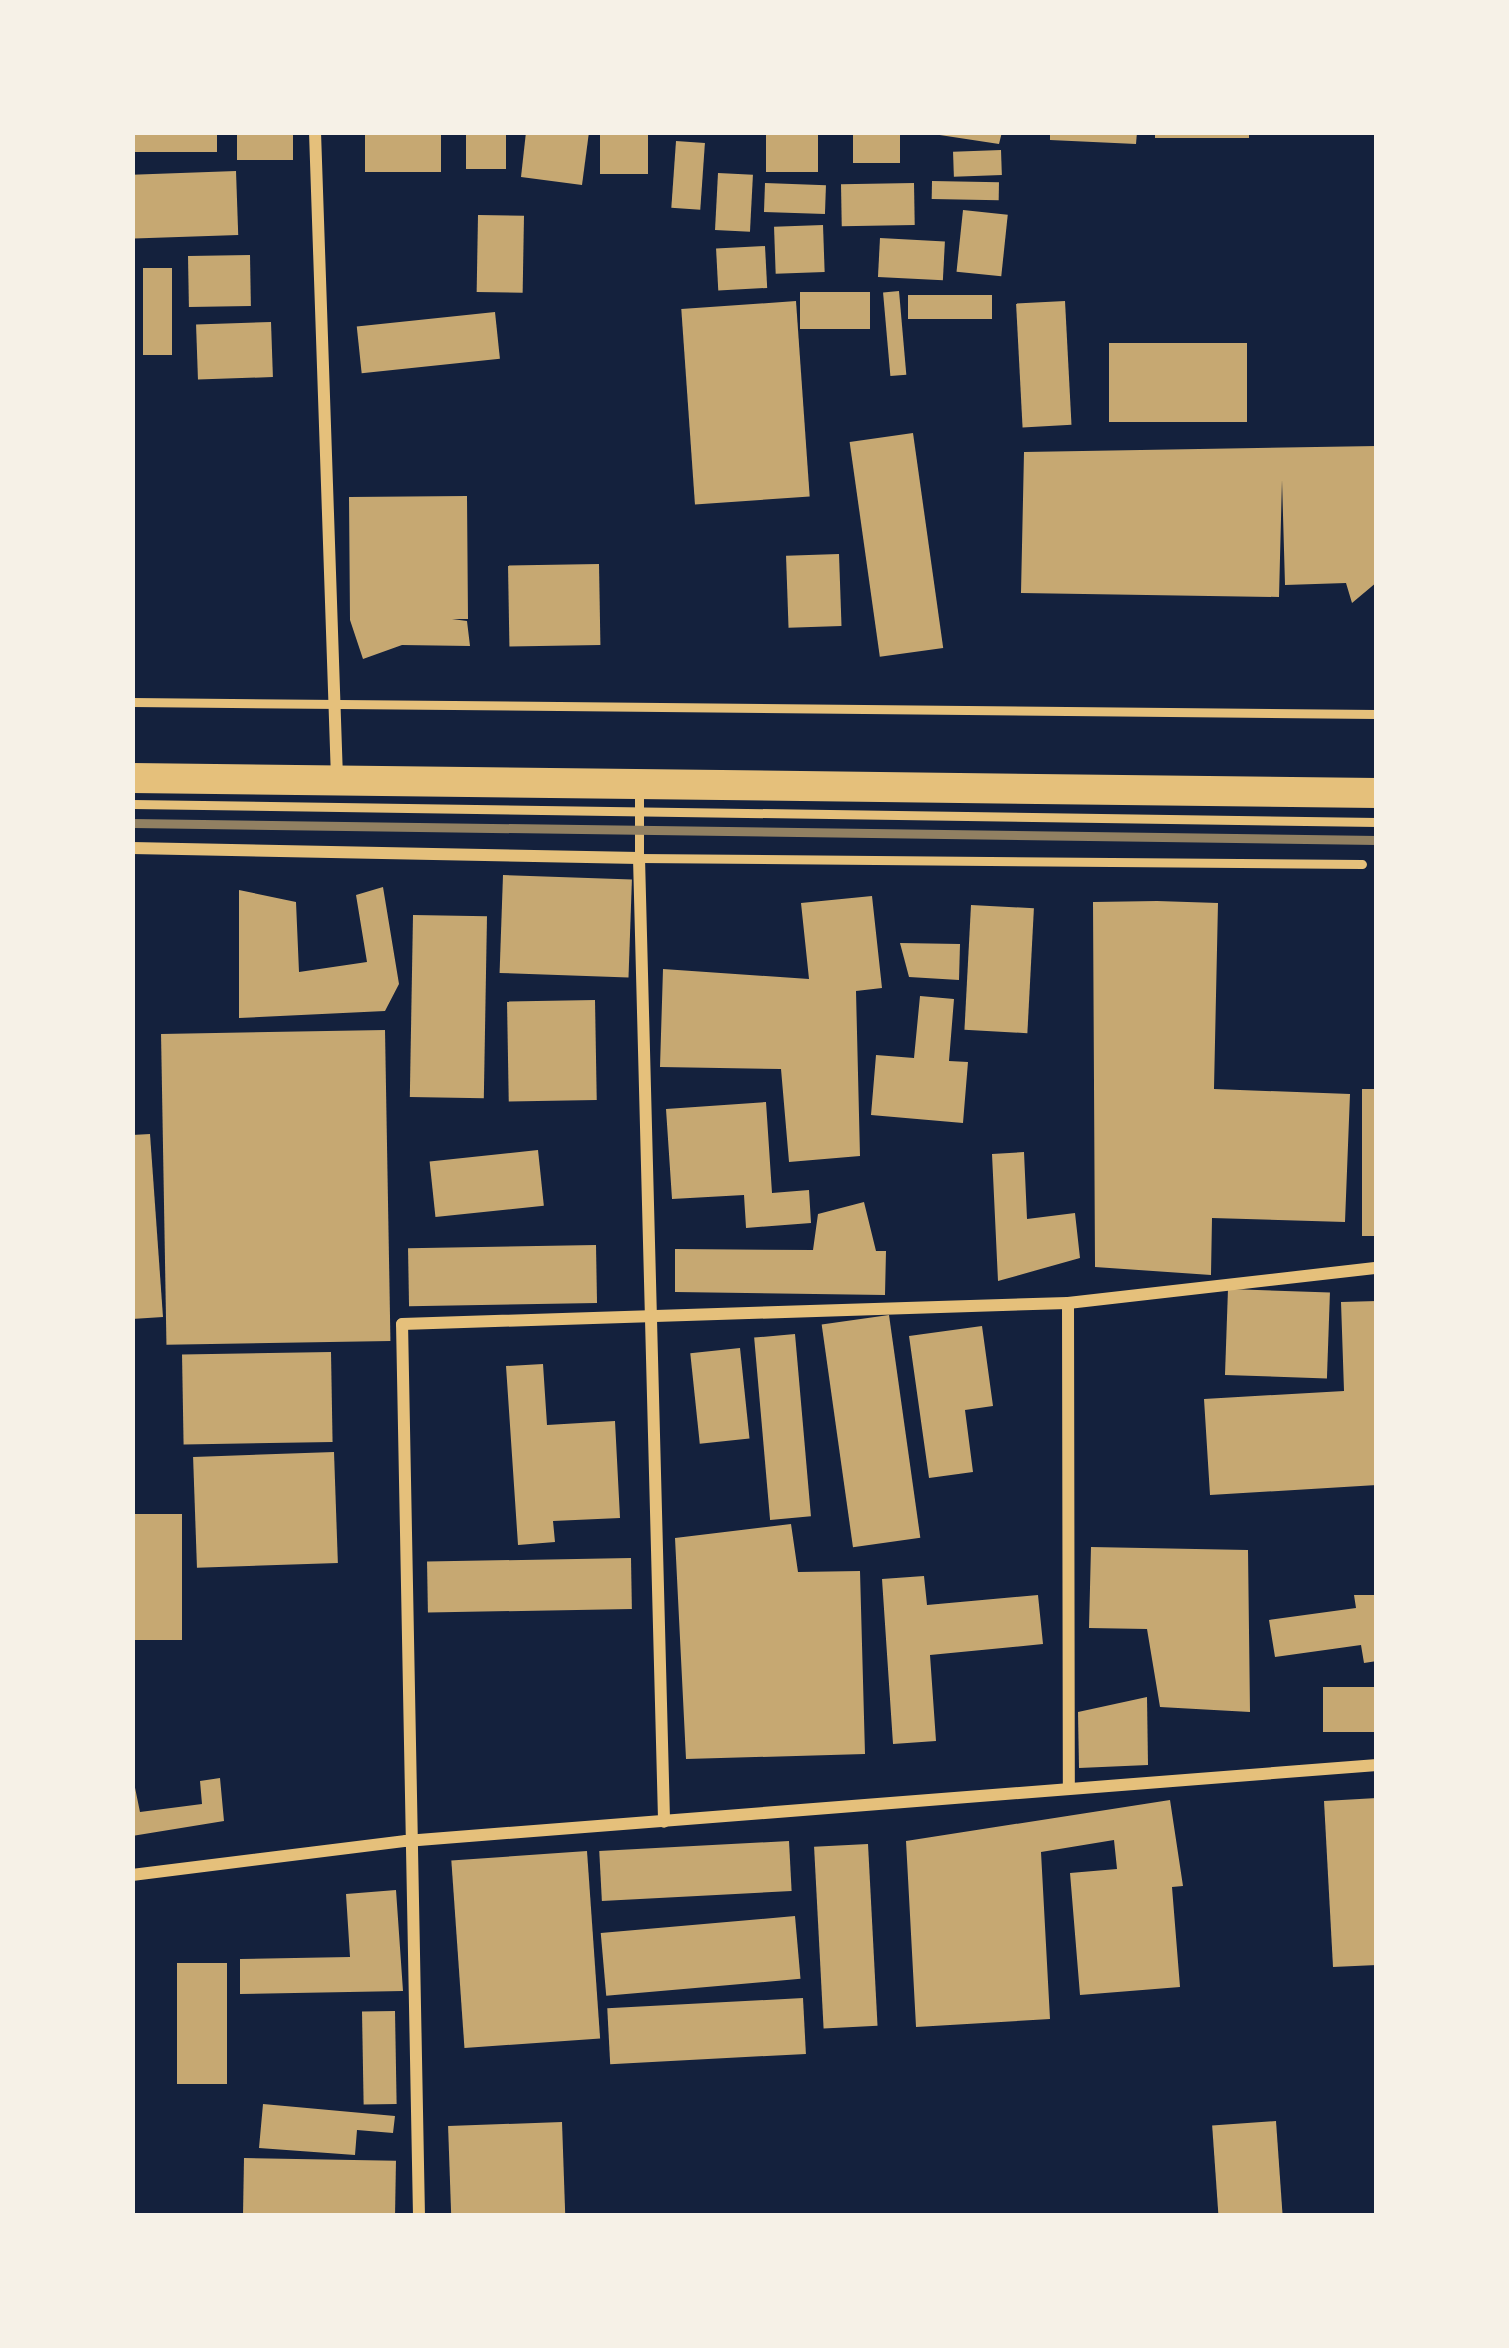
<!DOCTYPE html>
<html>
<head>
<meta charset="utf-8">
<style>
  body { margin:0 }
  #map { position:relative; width:1509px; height:2348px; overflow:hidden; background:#14213d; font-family:"Roboto Condensed",sans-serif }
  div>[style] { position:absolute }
  .building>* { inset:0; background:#c6a872; transform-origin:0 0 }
  .service>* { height:9px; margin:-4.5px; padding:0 4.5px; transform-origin:4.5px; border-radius:4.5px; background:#e5c07b }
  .minor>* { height:12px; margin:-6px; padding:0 6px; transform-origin:6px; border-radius:6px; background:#e5c07b }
  .primary>* { height:30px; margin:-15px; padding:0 15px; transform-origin:15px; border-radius:15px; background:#e5c07b }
  .rail>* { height:9px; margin:-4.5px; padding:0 4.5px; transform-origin:4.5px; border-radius:4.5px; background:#918062 }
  span { translate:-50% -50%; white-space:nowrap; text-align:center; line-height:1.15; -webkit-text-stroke:10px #f6f1e7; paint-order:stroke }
  .frame { position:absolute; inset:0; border:135px solid #f6f1e7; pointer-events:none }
</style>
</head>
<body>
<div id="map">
  <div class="building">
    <div style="left:132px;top:132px;width:85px;height:20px"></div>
    <div style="left:237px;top:132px;width:56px;height:28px"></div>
    <div style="left:365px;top:132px;width:76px;height:40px"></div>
    <div style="left:466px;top:132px;width:40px;height:37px"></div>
    <div style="clip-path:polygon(526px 132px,589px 132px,582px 185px,521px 177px)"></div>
    <div style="left:600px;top:132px;width:48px;height:42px"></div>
    <div style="left:766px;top:132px;width:52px;height:40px"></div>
    <div style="left:853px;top:132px;width:47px;height:31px"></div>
    <div style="clip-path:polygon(920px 132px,1002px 132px,999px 144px)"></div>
    <div style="clip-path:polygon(1050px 132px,1137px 132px,1136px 144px,1050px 140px)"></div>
    <div style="left:1155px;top:132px;width:94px;height:6px"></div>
    <div style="left:676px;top:141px;width:29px;height:67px;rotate:4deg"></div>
    <div style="left:1001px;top:150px;width:25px;height:48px;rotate:88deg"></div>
    <div style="left:236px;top:171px;width:64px;height:104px;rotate:88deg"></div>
    <div style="left:718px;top:173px;width:35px;height:57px;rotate:3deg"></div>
    <div style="left:932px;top:181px;width:67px;height:18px;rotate:1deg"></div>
    <div style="left:765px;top:183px;width:61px;height:29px;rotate:2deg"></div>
    <div style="left:914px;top:183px;width:42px;height:73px;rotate:89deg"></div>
    <div style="left:963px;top:210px;width:45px;height:62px;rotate:6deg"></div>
    <div style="left:478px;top:215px;width:46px;height:77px;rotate:1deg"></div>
    <div style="left:823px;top:225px;width:47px;height:49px;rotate:88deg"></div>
    <div style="left:880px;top:238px;width:65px;height:39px;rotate:3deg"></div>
    <div style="left:765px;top:246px;width:42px;height:49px;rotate:87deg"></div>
    <div style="left:250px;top:255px;width:51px;height:62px;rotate:89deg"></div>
    <div style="left:143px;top:268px;width:29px;height:87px"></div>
    <div style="left:899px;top:291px;width:84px;height:16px;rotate:85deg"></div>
    <div style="left:870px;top:292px;width:37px;height:70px;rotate:90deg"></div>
    <div style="left:908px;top:295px;width:84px;height:24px"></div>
    <div style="left:796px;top:301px;width:196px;height:115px;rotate:86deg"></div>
    <div style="left:1065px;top:301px;width:124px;height:49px;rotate:87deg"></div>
    <div style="left:495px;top:312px;width:47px;height:139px;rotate:84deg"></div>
    <div style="left:271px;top:322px;width:55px;height:75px;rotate:88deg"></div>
    <div style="left:1109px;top:343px;width:138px;height:79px"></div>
    <div style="left:913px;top:433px;width:217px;height:64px;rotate:82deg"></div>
    <div style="clip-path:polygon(1377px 446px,1377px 582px,1352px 603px,1346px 583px,1285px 585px,1282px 480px,1279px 597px,1021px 593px,1024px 452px)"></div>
    <div style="clip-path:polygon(467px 496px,468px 619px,452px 619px,467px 621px,470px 646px,402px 645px,363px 659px,350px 620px,349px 497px)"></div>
    <div style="left:839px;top:554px;width:72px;height:53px;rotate:88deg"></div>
    <div style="left:599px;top:564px;width:81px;height:91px;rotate:89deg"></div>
    <div style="left:503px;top:875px;width:129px;height:98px;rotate:2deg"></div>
    <div style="clip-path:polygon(383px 887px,399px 984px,385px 1011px,239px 1018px,239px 890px,296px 902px,299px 972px,367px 962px,356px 895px)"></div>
    <div style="clip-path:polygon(872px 896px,882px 988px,856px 991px,860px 1156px,789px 1162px,781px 1069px,660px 1067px,663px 969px,809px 979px,801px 903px)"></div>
    <div style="clip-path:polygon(1157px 901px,1218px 903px,1214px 1089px,1350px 1094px,1345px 1222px,1212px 1218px,1211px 1275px,1095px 1267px,1093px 902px)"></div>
    <div style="left:971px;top:905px;width:63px;height:125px;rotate:3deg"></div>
    <div style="left:413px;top:915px;width:74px;height:182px;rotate:1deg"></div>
    <div style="clip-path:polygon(900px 943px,960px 944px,959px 980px,909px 977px)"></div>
    <div style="clip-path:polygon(920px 996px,954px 999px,949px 1061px,968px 1062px,963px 1123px,871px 1115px,876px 1055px,914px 1058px)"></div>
    <div style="left:595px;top:1000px;width:100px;height:88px;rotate:89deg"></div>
    <div style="left:385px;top:1030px;width:311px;height:224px;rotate:89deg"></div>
    <div style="left:1362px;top:1089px;width:15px;height:147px"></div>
    <div style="clip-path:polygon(766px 1102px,772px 1193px,809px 1190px,811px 1223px,746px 1228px,744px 1195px,672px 1199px,666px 1109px)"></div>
    <div style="clip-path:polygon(150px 1134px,163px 1317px,132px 1319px,132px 1135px)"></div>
    <div style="left:538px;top:1150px;width:56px;height:109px;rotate:84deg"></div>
    <div style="clip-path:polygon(1024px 1152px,1027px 1219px,1075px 1213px,1080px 1258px,998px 1281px,992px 1154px)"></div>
    <div style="clip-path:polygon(864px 1202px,876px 1251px,886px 1251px,885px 1295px,675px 1292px,675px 1249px,813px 1250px,818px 1214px)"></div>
    <div style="left:596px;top:1245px;width:58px;height:188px;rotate:89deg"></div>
    <div style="left:1228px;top:1289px;width:102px;height:86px;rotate:2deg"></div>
    <div style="clip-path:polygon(1377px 1301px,1377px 1485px,1210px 1495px,1204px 1399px,1344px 1391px,1341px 1302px)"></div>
    <div style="left:889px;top:1315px;width:225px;height:68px;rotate:82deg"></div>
    <div style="clip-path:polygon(982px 1326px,993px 1406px,965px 1410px,973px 1472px,929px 1478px,909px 1336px)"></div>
    <div style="left:795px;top:1334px;width:183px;height:41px;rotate:85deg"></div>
    <div style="left:740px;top:1348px;width:91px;height:50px;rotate:84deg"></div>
    <div style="left:331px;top:1352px;width:90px;height:149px;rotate:89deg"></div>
    <div style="clip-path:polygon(543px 1364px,547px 1425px,615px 1421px,620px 1518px,553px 1521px,555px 1542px,518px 1545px,506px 1366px)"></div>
    <div style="left:334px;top:1452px;width:111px;height:141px;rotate:88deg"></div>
    <div style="left:132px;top:1514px;width:50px;height:126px"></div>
    <div style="clip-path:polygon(791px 1524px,798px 1572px,860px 1571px,865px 1754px,686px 1759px,675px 1538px)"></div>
    <div style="clip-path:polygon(1091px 1547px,1248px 1550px,1250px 1712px,1160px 1707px,1147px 1629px,1089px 1628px)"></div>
    <div style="left:631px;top:1558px;width:51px;height:204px;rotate:89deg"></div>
    <div style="clip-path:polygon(924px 1576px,927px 1605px,1038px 1595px,1043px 1644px,930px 1655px,936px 1741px,893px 1744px,882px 1579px)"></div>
    <div style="clip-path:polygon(1354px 1595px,1377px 1595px,1377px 1661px,1364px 1663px,1361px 1645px,1275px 1657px,1269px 1620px,1356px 1608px)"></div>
    <div style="left:1377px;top:1687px;width:45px;height:54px;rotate:90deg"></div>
    <div style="clip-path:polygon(1147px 1697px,1148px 1765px,1079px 1768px,1078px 1712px)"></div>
    <div style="clip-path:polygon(132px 1773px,140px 1812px,202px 1804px,200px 1781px,220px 1778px,224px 1821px,132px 1836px)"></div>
    <div style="clip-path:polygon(1377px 1798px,1377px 1965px,1333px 1967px,1324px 1801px)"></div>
    <div style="clip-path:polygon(1170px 1800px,1183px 1886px,1172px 1887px,1180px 1987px,1080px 1995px,1070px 1873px,1117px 1869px,1114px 1840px,1041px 1852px,1050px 2019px,916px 2027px,906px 1841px)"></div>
    <div style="left:789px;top:1841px;width:50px;height:190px;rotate:87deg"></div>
    <div style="left:868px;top:1844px;width:182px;height:54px;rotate:87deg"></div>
    <div style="left:587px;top:1851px;width:188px;height:136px;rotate:86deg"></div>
    <div style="clip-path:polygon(396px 1890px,403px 1991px,240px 1994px,240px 1959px,350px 1957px,346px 1894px)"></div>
    <div style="left:795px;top:1916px;width:63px;height:195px;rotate:85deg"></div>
    <div style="left:227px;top:1963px;width:121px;height:50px;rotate:90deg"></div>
    <div style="left:803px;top:1998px;width:56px;height:196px;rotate:87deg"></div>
    <div style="left:395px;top:2011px;width:93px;height:33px;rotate:89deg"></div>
    <div style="clip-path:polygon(263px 2104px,395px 2116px,393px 2133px,357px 2130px,355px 2155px,259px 2148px)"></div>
    <div style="left:1276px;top:2121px;width:95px;height:64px;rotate:86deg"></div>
    <div style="left:562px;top:2122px;width:94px;height:114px;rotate:88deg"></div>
    <div style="left:244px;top:2158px;width:152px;height:59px;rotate:1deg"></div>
  </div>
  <div class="service">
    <div style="left:132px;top:702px;width:1245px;rotate:0.55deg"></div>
    <div style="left:639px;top:790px;width:68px;rotate:90deg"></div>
    <div style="left:639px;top:858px;width:723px;rotate:0.48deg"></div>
    <div style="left:132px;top:804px;width:1245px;rotate:0.83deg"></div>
  </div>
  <div class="minor">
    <div style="left:315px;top:132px;width:646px;rotate:88.05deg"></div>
    <div style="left:132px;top:848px;width:507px;rotate:1.13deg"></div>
    <div style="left:639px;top:858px;width:964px;rotate:88.51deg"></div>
    <div style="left:1068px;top:1303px;width:483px;rotate:89.9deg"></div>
    <div style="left:132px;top:1875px;width:276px;rotate:-7.1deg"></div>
    <div style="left:406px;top:1841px;width:974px;rotate:-4.48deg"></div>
    <div style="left:419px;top:2216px;width:892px;rotate:-91.09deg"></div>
    <div style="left:402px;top:1324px;width:666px;rotate:-1.81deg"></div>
    <div style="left:1068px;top:1303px;width:311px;rotate:-6.5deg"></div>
  </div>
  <div class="primary">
    <div style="left:132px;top:778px;width:1245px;rotate:0.69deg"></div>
  </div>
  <div class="rail">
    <div style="left:132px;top:823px;width:1245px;rotate:0.78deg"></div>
  </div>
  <div class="frame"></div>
</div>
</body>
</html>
